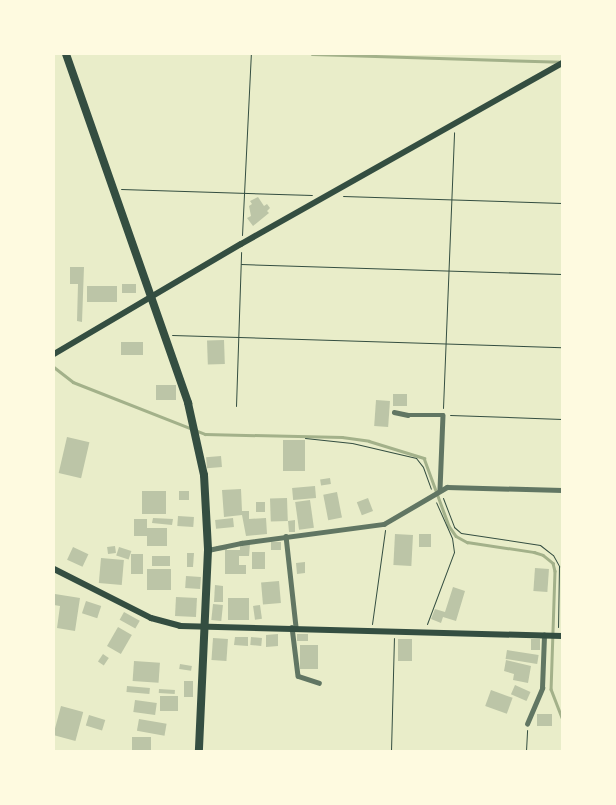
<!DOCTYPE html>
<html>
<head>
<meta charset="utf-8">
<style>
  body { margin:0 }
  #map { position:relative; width:616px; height:805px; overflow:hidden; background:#e9edc9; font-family:Mulish,sans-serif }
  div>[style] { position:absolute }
  .stream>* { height:2.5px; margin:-1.25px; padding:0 1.25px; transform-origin:1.25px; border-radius:1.25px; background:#a3b18a }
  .building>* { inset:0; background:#bcc5a7; transform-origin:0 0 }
  .path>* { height:1px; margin:-0.5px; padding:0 0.5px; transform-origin:0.5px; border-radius:0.5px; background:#344e41 }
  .minor>* { height:4.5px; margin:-2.25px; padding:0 2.25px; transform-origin:2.25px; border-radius:2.25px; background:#617663 }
  .secondary>* { height:6px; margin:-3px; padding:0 3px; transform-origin:3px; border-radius:3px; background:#344e41 }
  .primary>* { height:8px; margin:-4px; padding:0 4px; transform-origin:4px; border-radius:4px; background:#344e41 }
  span { translate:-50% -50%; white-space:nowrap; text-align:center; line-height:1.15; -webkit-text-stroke:5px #fefae0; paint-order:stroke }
  .frame { position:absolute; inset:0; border:55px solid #fefae0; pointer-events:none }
</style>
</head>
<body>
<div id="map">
  <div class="stream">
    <div style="left:312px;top:54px;width:249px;rotate:1.8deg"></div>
    <div style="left:54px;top:367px;width:24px;rotate:38deg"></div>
    <div style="left:73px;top:382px;width:142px;rotate:21.5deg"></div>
    <div style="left:205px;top:434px;width:137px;rotate:1.3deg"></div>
    <div style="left:342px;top:437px;width:27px;rotate:8deg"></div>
    <div style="left:369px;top:441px;width:58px;rotate:17.2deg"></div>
    <div style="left:424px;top:458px;width:72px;rotate:69.8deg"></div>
    <div style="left:449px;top:526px;width:12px;rotate:55deg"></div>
    <div style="left:456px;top:536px;width:13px;rotate:29deg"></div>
    <div style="left:467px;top:542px;width:68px;rotate:8.5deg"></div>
    <div style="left:534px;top:552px;width:9px;rotate:18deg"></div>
    <div style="left:543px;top:555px;width:13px;rotate:39deg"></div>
    <div style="left:553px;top:563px;width:8px;rotate:76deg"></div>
    <div style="left:555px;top:571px;width:118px;rotate:91.9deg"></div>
    <div style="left:551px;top:689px;width:30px;rotate:69deg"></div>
  </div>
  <div class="building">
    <div style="clip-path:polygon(258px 197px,264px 206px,267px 204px,270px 208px,267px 211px,269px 213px,253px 226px,247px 218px,251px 216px,249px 206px,252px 204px,250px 201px)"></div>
    <div style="clip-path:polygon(70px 267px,84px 267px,82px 322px,77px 321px,78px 284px,70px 284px)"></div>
    <div style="left:136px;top:284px;width:9px;height:14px;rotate:90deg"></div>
    <div style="left:87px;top:286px;width:30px;height:16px"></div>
    <div style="left:224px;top:340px;width:24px;height:17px;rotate:88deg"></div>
    <div style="left:121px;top:342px;width:22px;height:13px"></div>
    <div style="left:156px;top:385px;width:20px;height:15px"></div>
    <div style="left:393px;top:394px;width:14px;height:12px"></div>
    <div style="left:376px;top:400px;width:14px;height:26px;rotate:4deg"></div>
    <div style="left:67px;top:437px;width:23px;height:37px;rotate:13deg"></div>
    <div style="left:283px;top:440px;width:22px;height:31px"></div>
    <div style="left:221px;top:456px;width:11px;height:15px;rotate:85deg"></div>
    <div style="left:330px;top:478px;width:6px;height:10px;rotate:81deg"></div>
    <div style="left:315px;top:486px;width:12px;height:23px;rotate:85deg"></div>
    <div style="clip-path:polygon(241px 489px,242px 511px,249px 511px,249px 519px,266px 518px,267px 534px,246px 536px,242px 515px,224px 517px,222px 490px)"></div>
    <div style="left:142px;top:491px;width:24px;height:23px"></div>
    <div style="left:189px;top:491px;width:9px;height:10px;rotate:90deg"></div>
    <div style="left:337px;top:492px;width:26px;height:14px;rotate:79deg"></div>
    <div style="left:287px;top:498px;width:23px;height:17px;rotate:88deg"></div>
    <div style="left:368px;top:498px;width:14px;height:12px;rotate:69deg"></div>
    <div style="left:310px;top:500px;width:28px;height:15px;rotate:82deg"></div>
    <div style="left:256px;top:502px;width:9px;height:10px"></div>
    <div style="left:178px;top:516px;width:16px;height:10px;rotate:4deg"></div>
    <div style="clip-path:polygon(153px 518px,173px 519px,172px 525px,152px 523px)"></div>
    <div style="left:233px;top:518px;width:9px;height:18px;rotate:84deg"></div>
    <div style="clip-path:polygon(134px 519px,147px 519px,147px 528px,167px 528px,167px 546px,147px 546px,147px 536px,134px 536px)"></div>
    <div style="clip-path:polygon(295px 520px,295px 532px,289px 532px,288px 521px)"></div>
    <div style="left:395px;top:534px;width:18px;height:31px;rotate:3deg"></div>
    <div style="left:419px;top:534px;width:12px;height:13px"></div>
    <div style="left:271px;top:542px;width:10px;height:8px"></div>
    <div style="clip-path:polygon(240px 544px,250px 544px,249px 556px,239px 556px,239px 565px,246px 565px,246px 574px,225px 574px,225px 550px,216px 551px,216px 546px,227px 545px,227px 550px,240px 550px)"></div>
    <div style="left:115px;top:546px;width:7px;height:8px;rotate:82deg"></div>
    <div style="left:73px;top:547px;width:17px;height:14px;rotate:25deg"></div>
    <div style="left:119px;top:547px;width:13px;height:9px;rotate:18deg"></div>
    <div style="left:252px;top:552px;width:13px;height:17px"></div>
    <div style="clip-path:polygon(187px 553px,194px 553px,193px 567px,187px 567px)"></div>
    <div style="left:131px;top:554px;width:12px;height:20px"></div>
    <div style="left:152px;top:556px;width:18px;height:10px"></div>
    <div style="left:101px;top:558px;width:23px;height:25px;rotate:5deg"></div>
    <div style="clip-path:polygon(305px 562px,305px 573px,297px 574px,296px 563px)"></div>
    <div style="left:535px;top:568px;width:14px;height:23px;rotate:4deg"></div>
    <div style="left:147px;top:569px;width:24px;height:21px"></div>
    <div style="left:186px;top:576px;width:15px;height:12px;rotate:4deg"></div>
    <div style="left:279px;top:581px;width:22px;height:18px;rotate:85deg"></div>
    <div style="clip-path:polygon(215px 585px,223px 586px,223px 602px,214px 602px)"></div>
    <div style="clip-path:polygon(453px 587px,465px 591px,456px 621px,443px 617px,441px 623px,431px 619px,435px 609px,445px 612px)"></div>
    <div style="clip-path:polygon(55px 594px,80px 598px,75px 631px,57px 628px,60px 606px,54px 605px)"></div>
    <div style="left:176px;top:597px;width:21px;height:19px;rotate:3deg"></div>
    <div style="left:228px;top:598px;width:21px;height:22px"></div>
    <div style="left:86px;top:601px;width:16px;height:13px;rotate:18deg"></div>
    <div style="left:213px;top:604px;width:10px;height:16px;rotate:6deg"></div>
    <div style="left:260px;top:605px;width:14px;height:7px;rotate:82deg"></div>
    <div style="left:124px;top:612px;width:18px;height:9px;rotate:29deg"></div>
    <div style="left:118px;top:627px;width:16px;height:22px;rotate:30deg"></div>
    <div style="clip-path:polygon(278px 634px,278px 646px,266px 647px,266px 635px)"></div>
    <div style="left:297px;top:634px;width:11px;height:7px"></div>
    <div style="clip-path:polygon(235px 637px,248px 637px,248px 646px,234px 645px)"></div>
    <div style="left:251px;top:637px;width:11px;height:8px;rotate:5deg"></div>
    <div style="left:213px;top:638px;width:15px;height:22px;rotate:4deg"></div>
    <div style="left:398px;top:639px;width:14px;height:22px"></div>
    <div style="left:531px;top:639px;width:9px;height:11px"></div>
    <div style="left:318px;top:645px;width:24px;height:18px;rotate:90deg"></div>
    <div style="left:507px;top:650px;width:32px;height:9px;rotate:9deg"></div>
    <div style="left:103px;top:654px;width:7px;height:9px;rotate:34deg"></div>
    <div style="clip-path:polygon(506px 660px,531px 666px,528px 683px,513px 680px,514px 674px,504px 671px)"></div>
    <div style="left:134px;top:661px;width:26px;height:20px;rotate:4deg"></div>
    <div style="left:180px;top:664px;width:12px;height:5px;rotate:9deg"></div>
    <div style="left:184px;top:681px;width:9px;height:16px"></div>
    <div style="left:515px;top:685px;width:17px;height:10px;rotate:24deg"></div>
    <div style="left:127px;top:686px;width:23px;height:6px;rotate:5deg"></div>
    <div style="left:159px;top:689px;width:16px;height:4px;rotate:4deg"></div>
    <div style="left:491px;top:690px;width:23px;height:17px;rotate:20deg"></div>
    <div style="left:160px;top:696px;width:18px;height:15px"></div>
    <div style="left:135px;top:700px;width:22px;height:12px;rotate:8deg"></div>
    <div style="left:61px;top:706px;width:23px;height:30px;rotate:15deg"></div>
    <div style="left:537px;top:714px;width:15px;height:12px"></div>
    <div style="left:89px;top:715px;width:17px;height:11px;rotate:17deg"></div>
    <div style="left:139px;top:719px;width:28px;height:12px;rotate:10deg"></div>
    <div style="left:151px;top:737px;width:14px;height:19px;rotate:90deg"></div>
  </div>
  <div class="path">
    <div style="left:121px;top:189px;width:191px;rotate:1.8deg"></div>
    <div style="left:343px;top:196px;width:219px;rotate:1.8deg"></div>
    <div style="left:242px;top:235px;width:181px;rotate:-87.2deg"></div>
    <div style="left:241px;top:264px;width:321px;rotate:1.8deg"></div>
    <div style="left:172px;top:335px;width:390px;rotate:1.8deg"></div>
    <div style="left:236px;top:406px;width:154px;rotate:-88.1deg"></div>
    <div style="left:443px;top:408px;width:276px;rotate:-87.7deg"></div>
    <div style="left:450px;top:415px;width:112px;rotate:2deg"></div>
    <div style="left:305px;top:438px;width:47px;rotate:6.1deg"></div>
    <div style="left:352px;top:443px;width:66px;rotate:13.2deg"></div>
    <div style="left:416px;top:458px;width:11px;rotate:52deg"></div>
    <div style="left:423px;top:467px;width:23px;rotate:70deg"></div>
    <div style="left:443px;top:498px;width:31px;rotate:69deg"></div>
    <div style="left:454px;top:527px;width:9px;rotate:41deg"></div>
    <div style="left:461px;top:533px;width:80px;rotate:8.6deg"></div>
    <div style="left:540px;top:545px;width:16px;rotate:38deg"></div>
    <div style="left:553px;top:555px;width:13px;rotate:61deg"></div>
    <div style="left:559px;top:566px;width:61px;rotate:90.9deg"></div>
    <div style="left:372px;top:624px;width:95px;rotate:-82.1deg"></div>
    <div style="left:427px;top:624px;width:77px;rotate:-69.4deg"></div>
    <div style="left:454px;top:552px;width:14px;rotate:-98deg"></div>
    <div style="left:452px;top:538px;width:39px;rotate:-114deg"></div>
    <div style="left:391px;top:751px;width:113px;rotate:-88.5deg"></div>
    <div style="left:526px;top:751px;width:21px;rotate:-87deg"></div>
  </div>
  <div class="minor">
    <div style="left:394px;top:412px;width:14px;rotate:12deg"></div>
    <div style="left:408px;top:415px;width:35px"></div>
    <div style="left:443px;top:415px;width:75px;rotate:92.3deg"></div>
    <div style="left:286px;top:536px;width:92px;rotate:83.7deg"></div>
    <div style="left:208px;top:550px;width:34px;rotate:-12deg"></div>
    <div style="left:241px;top:543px;width:144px;rotate:-7.6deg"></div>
    <div style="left:384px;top:524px;width:73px;rotate:-30.4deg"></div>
    <div style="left:447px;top:487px;width:115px;rotate:1.5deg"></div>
    <div style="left:292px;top:627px;width:49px;rotate:83deg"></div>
    <div style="left:298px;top:676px;width:22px;rotate:18deg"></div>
    <div style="left:527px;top:724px;width:39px;rotate:-67deg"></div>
    <div style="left:542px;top:688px;width:53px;rotate:-87.8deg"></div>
  </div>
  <div class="secondary">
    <div style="left:54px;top:354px;width:217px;rotate:-30.5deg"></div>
    <div style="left:241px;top:244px;width:369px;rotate:-29.4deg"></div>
    <div style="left:54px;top:569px;width:109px;rotate:26.8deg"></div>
    <div style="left:151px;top:618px;width:30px;rotate:15deg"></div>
    <div style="left:180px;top:626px;width:382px;rotate:1.5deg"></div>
  </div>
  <div class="primary">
    <div style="left:66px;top:54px;width:370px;rotate:70.7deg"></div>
    <div style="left:188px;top:403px;width:74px;rotate:77.5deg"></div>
    <div style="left:204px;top:475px;width:75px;rotate:86.9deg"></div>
    <div style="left:208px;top:550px;width:201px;rotate:92.6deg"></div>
  </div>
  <div class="frame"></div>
</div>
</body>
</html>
